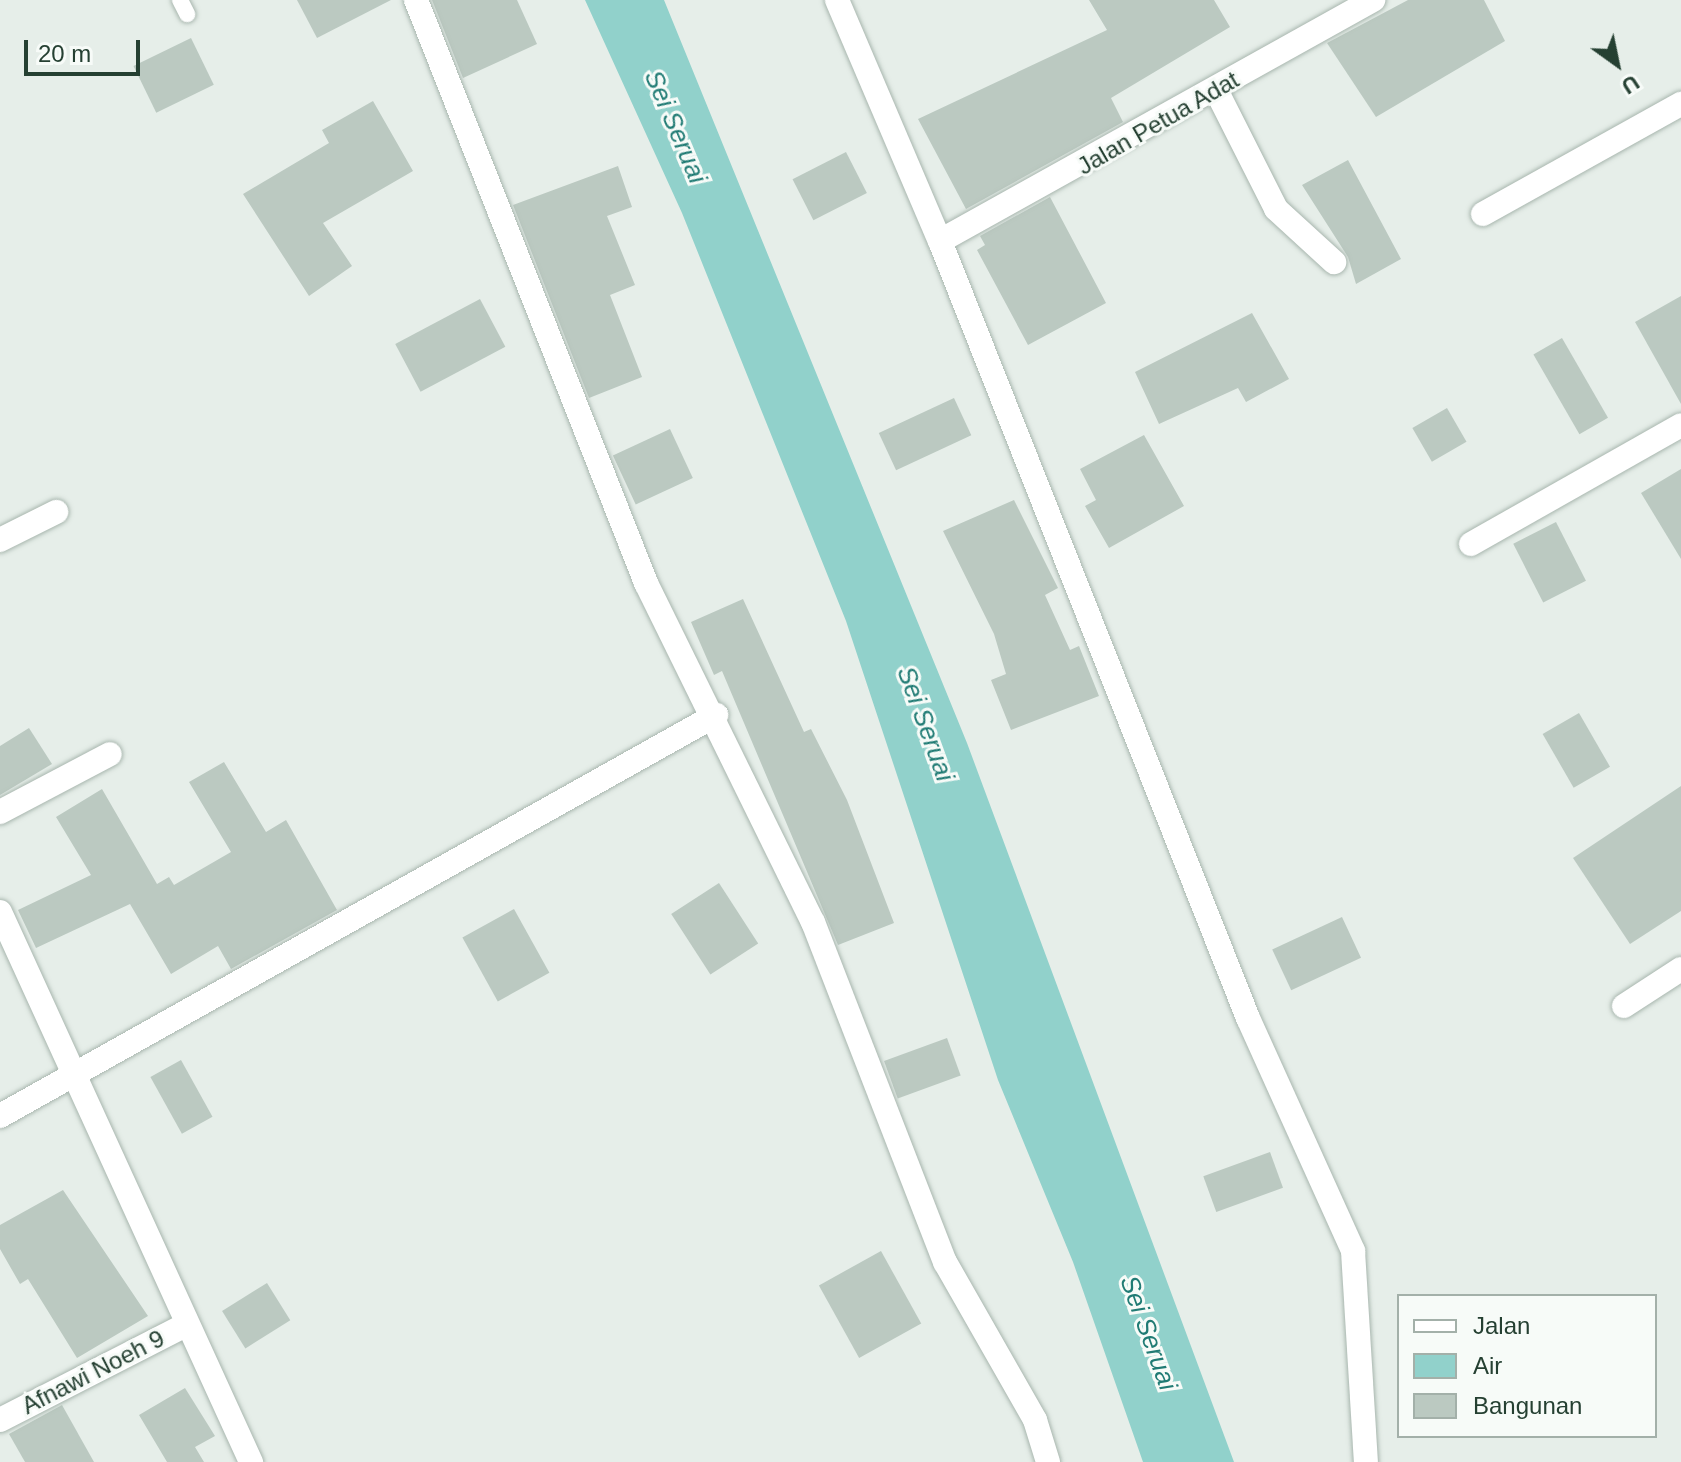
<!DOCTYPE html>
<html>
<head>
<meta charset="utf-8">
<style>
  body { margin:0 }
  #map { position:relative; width:1681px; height:1462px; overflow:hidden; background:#e6eee9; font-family:Helvetica,sans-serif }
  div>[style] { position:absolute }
  .water>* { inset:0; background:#91d1cb }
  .building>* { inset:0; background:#bbc9c1; transform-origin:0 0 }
  .roads { filter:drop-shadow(0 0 2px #a8b6ae) drop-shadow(0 0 2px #a8b6ae) }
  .lane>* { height:16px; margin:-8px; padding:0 8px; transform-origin:8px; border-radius:8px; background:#fff }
  .street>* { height:24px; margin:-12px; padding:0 12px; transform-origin:12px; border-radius:12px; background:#fff }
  span { translate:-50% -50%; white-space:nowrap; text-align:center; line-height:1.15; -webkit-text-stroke:6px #f7fbf8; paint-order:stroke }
  .street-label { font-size:24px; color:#254032 }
  .water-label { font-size:26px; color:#207b74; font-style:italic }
  .legend { position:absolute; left:1397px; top:1294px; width:260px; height:144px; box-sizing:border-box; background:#f7fbf8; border:2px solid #a3b0a9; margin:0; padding:10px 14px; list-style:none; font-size:24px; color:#254032 }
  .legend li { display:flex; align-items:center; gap:16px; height:40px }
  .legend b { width:40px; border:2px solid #a3b0a9 }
  .north { position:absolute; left:1577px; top:24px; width:80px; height:80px; -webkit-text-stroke:6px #f7fbf8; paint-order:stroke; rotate:147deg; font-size:22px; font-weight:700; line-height:32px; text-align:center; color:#254032 }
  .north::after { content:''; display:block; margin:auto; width:28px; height:36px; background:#254032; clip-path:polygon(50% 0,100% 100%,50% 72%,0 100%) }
  .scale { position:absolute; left:24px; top:40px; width:116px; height:36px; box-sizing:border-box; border:4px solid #254032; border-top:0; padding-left:10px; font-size:24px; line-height:28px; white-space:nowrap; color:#254032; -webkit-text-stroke:6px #f7fbf8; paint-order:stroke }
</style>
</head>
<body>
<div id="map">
  <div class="water">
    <div style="clip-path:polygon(585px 0,664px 0,967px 743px,1234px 1462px,1143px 1462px,1073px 1262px,998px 1080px,846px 621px,682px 213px)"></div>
  </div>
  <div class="building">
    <div style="clip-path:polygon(297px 0,391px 0,317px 38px)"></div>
    <div style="clip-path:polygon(432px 0,517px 0,537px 44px,463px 78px)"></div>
    <div style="clip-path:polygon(1089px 0,1214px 0,1230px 27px,1111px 98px,1123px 122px,966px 209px,918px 119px,1107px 30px)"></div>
    <div style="clip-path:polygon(1408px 0,1484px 0,1505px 41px,1376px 117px,1327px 43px)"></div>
    <div style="left:191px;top:38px;width:52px;height:64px;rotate:64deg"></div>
    <div style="clip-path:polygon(373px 101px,413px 171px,323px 223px,352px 266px,309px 296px,243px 194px,329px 143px,322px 130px)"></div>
    <div style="left:846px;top:152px;width:46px;height:60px;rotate:63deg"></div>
    <div style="clip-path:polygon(1348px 160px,1401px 259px,1356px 284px,1348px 257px,1302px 185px)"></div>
    <div style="clip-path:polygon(618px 166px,632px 207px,607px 216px,635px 285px,610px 295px,642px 377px,589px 398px,513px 205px)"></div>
    <div style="clip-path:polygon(1050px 197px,1106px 303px,1028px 345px,977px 250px,985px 245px,980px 236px)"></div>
    <div style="clip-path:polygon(1681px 296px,1681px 404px,1635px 322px)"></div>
    <div style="left:480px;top:299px;width:54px;height:96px;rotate:62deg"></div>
    <div style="clip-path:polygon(1252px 313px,1289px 379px,1246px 402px,1238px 388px,1159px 424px,1135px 372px)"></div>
    <div style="left:1562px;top:338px;width:92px;height:33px;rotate:60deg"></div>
    <div style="left:954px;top:398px;width:41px;height:83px;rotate:65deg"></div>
    <div style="left:1447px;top:408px;width:39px;height:40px;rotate:60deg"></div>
    <div style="left:670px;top:429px;width:54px;height:63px;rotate:65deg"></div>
    <div style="clip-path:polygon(1144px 435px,1184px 506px,1109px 548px,1085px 506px,1096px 500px,1080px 469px)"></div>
    <div style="clip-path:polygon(1681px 469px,1681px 559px,1641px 493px)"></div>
    <div style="clip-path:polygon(1014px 500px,1058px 588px,1045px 595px,1070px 650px,1079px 646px,1099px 696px,1011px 730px,991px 680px,1006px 674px,994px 634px,943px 531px)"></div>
    <div style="left:1556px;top:522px;width:66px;height:48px;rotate:63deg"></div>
    <div style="clip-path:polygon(743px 599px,804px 732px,811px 729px,847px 800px,894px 923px,838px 945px,722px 671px,714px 675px,691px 622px)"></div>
    <div style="left:1579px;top:713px;width:62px;height:42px;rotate:60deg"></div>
    <div style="clip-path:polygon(29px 728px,52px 764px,0 795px,0 746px)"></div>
    <div style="clip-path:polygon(224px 762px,266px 832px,286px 820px,337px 910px,231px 969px,218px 946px,171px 974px,130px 904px,36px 948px,18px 910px,91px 875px,56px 817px,102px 789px,157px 884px,169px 877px,174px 885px,231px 852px,189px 782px)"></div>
    <div style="clip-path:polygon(1681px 786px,1681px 911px,1630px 944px,1573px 858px)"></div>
    <div style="left:719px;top:883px;width:72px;height:57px;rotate:57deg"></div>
    <div style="left:514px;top:909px;width:73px;height:59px;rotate:61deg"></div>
    <div style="left:1342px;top:917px;width:45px;height:77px;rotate:65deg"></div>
    <div style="left:947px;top:1038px;width:40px;height:67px;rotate:70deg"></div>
    <div style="left:181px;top:1060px;width:65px;height:35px;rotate:61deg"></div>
    <div style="left:1270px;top:1152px;width:38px;height:71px;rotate:70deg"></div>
    <div style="clip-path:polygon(63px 1190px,148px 1316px,77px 1358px,28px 1279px,20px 1284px,0 1249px,0 1225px)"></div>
    <div style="left:881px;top:1251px;width:83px;height:71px;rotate:61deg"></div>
    <div style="left:267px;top:1283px;width:44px;height:53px;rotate:58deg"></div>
    <div style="clip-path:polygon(185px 1388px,215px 1436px,195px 1447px,204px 1462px,167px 1462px,139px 1415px)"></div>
    <div style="clip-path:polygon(62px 1405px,94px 1462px,25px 1462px,9px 1434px)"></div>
  </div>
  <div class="roads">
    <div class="lane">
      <div style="left:180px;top:0;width:16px;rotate:63deg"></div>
    </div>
    <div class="street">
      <div style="left:416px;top:0;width:627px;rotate:68.47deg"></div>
      <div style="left:646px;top:583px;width:378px;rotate:63.8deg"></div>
      <div style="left:813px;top:922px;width:365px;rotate:68.8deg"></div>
      <div style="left:945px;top:1262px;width:182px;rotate:60.3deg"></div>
      <div style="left:1035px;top:1420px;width:44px;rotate:72.8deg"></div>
      <div style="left:837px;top:0;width:262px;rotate:66.9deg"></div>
      <div style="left:940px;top:241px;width:836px;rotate:68.38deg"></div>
      <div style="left:1248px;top:1018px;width:256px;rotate:65.7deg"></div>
      <div style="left:1353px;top:1251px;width:211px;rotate:86.5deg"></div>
      <div style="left:1216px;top:90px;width:133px;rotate:63.2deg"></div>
      <div style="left:1276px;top:209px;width:79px;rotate:42.4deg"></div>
      <div style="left:1483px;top:214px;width:227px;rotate:-29.1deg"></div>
      <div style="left:940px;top:241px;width:496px;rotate:-29.1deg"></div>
      <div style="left:0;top:540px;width:63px;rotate:-26.6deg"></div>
      <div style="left:1471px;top:544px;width:241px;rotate:-29.5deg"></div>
      <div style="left:0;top:812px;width:124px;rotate:-27.8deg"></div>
      <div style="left:0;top:912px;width:605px;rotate:65.47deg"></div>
      <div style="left:1624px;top:1006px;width:68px;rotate:-33deg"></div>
      <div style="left:0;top:1116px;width:821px;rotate:-29.25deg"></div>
      <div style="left:0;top:1420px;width:209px;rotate:-27.1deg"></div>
    </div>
  </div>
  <div class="street-label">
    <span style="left:1158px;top:123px;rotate:-30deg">Jalan Petua Adat</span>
    <span style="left:93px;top:1372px;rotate:-27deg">Afnawi Noeh 9</span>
  </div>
  <div class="water-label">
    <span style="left:675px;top:127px;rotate:67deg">Sei Seruai</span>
    <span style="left:925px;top:724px;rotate:70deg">Sei Seruai</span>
    <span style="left:1148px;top:1333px;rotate:70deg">Sei Seruai</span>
  </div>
  <ul class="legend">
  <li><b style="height:10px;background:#fff"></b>Jalan</li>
  <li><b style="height:22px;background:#91d1cb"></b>Air</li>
  <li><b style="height:22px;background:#bbc9c1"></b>Bangunan</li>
  </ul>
  <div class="north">U</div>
  <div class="scale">20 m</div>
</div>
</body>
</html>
